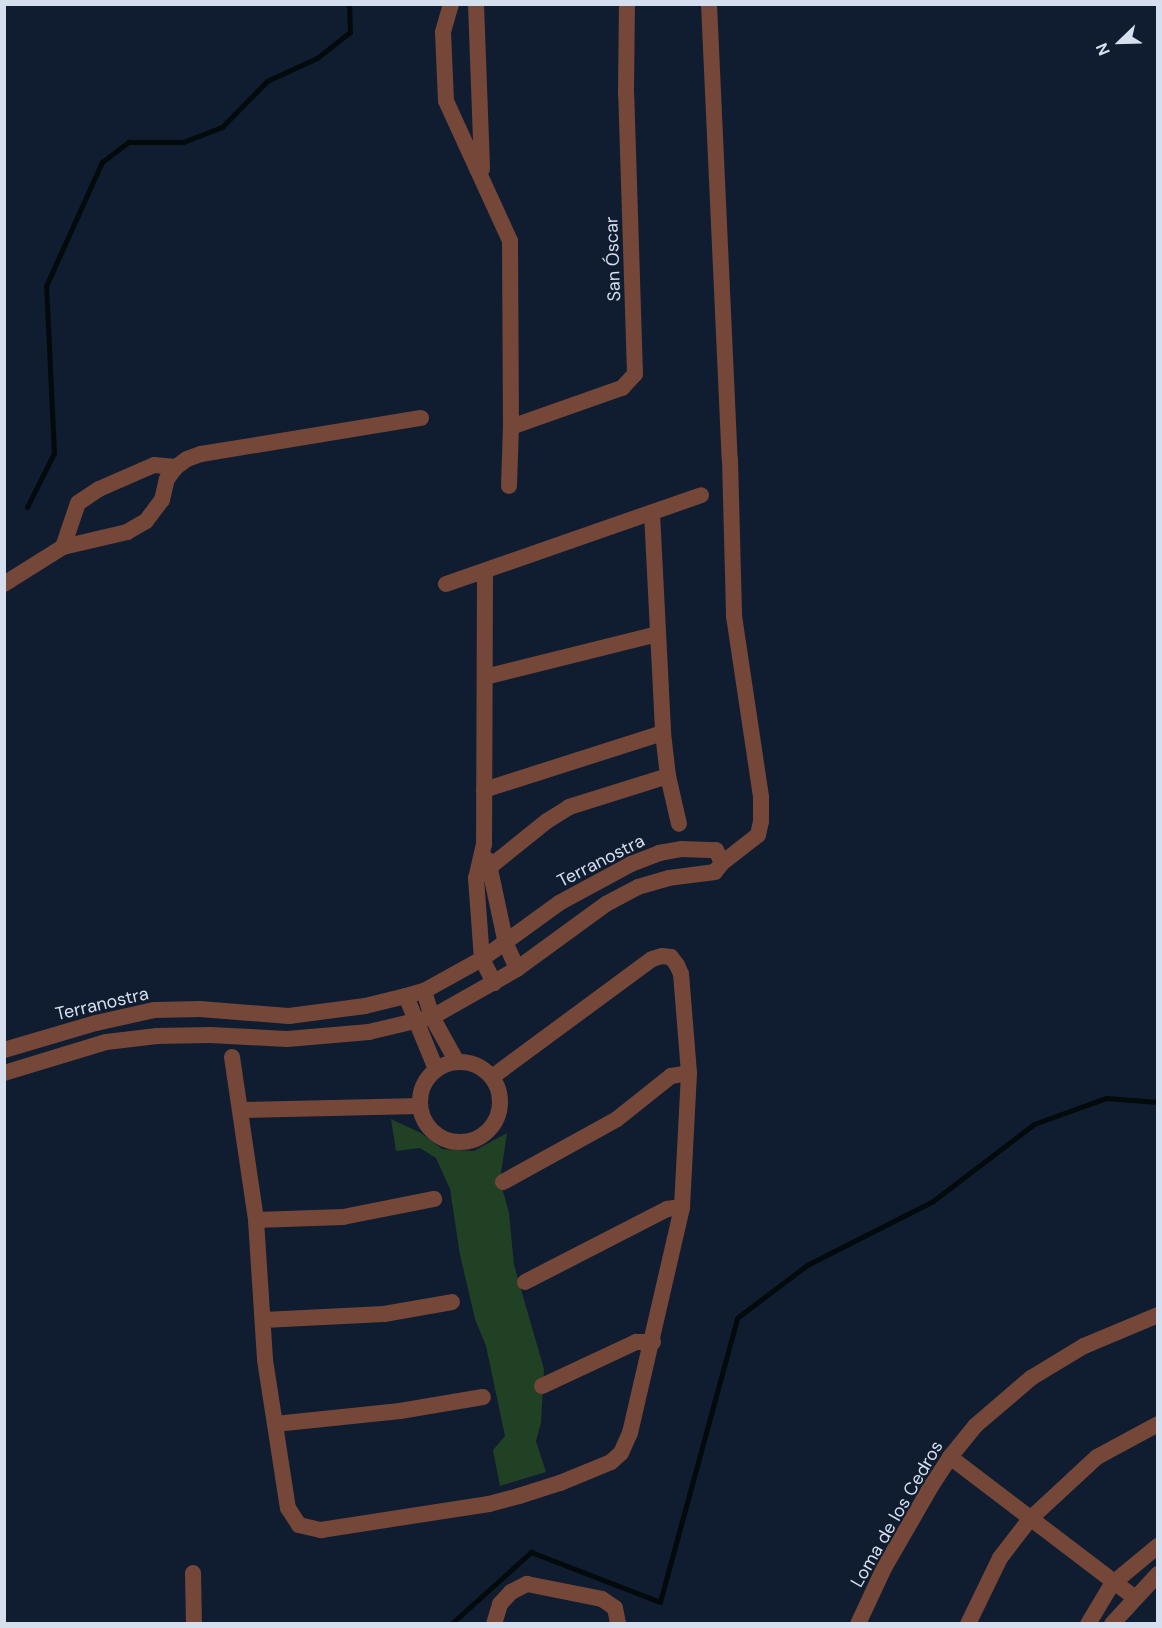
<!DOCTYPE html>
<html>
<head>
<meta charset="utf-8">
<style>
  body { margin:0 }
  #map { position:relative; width:1162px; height:1628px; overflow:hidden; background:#101c30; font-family:"DM Sans",sans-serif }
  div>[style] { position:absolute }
  .green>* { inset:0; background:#204124 }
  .stream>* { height:5px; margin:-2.5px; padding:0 2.5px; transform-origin:2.5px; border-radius:2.5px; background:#020a0c }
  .minor>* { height:16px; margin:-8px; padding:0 8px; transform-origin:8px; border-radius:8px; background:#744739 }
  .minor>.ring { margin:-8px; padding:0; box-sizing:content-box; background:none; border:16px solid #744739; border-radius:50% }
  span { translate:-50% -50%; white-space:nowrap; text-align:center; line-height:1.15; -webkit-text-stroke:4.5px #101c30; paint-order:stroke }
  .street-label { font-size:18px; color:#d6dfed }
  .frame { position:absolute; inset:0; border:6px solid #d6dfed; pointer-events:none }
  .north { position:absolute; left:1090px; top:12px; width:60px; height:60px; -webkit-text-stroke:4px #101c30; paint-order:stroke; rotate:247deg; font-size:16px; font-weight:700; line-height:24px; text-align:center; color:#d6dfed }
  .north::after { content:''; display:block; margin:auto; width:21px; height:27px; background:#d6dfed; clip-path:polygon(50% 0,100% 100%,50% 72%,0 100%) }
</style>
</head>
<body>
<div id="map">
  <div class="green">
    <div style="clip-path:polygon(391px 1119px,421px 1133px,442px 1149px,474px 1151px,507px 1133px,500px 1180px,509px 1213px,514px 1265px,544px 1369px,541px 1423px,536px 1441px,546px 1472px,500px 1486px,493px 1450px,505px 1436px,486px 1346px,475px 1319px,460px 1255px,450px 1189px,436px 1158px,420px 1148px,396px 1151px)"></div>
  </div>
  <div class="stream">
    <div style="left:27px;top:507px;width:60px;rotate:-63.4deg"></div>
    <div style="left:54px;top:453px;width:167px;rotate:-92.7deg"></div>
    <div style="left:46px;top:286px;width:136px;rotate:-65.7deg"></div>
    <div style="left:102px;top:162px;width:34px;rotate:-37deg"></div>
    <div style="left:129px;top:142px;width:54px"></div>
    <div style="left:183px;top:142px;width:42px;rotate:-21deg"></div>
    <div style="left:222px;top:127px;width:64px;rotate:-45.6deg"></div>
    <div style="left:267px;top:81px;width:55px;rotate:-24.7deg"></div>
    <div style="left:317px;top:58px;width:42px;rotate:-38.2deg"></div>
    <div style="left:350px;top:32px;width:28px;rotate:-92deg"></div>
    <div style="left:451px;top:1624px;width:108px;rotate:-42deg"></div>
    <div style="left:531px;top:1552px;width:138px;rotate:21.2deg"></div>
    <div style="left:660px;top:1602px;width:294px;rotate:-74.8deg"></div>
    <div style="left:737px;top:1318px;width:88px;rotate:-37.1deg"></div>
    <div style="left:807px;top:1265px;width:141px;rotate:-26.9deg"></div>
    <div style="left:933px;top:1201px;width:127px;rotate:-37.3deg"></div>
    <div style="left:1034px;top:1124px;width:77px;rotate:-19.9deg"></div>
    <div style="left:1106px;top:1098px;width:52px;rotate:4.4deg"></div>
  </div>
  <div class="minor">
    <div style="left:451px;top:4px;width:29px;rotate:106deg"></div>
    <div style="left:443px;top:32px;width:69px;rotate:87.5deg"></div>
    <div style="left:446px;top:101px;width:154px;rotate:65.4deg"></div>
    <div style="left:510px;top:241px;width:186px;rotate:89.7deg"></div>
    <div style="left:511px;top:427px;width:118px;rotate:-19.4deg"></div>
    <div style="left:622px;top:388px;width:19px;rotate:-47deg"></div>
    <div style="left:635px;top:374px;width:280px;rotate:-91.8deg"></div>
    <div style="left:626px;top:94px;width:90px;rotate:-89.4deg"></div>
    <div style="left:476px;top:4px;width:165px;rotate:87.9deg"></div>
    <div style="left:709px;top:4px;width:456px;rotate:87.4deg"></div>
    <div style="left:730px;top:460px;width:156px;rotate:88.5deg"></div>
    <div style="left:734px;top:616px;width:183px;rotate:81.5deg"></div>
    <div style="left:761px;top:797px;width:24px;rotate:90deg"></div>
    <div style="left:761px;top:821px;width:14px;rotate:102deg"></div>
    <div style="left:758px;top:835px;width:46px;rotate:142.1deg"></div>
    <div style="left:509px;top:486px;width:59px;rotate:-88.1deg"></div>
    <div style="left:652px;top:513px;width:220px;rotate:87.1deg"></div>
    <div style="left:663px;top:733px;width:43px;rotate:83.4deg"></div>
    <div style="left:668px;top:776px;width:49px;rotate:77.1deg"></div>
    <div style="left:63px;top:547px;width:46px;rotate:-71.2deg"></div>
    <div style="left:78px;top:503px;width:25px;rotate:-34deg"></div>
    <div style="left:99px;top:489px;width:60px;rotate:-23.6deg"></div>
    <div style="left:154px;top:465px;width:22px;rotate:5deg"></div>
    <div style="left:485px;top:571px;width:273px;rotate:90.2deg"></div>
    <div style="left:484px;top:844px;width:35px;rotate:103deg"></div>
    <div style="left:476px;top:878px;width:81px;rotate:85.8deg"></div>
    <div style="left:482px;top:959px;width:27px;rotate:63deg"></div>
    <div style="left:4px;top:584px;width:70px;rotate:-32.1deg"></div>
    <div style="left:63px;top:547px;width:66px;rotate:-13.2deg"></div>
    <div style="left:127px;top:532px;width:22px;rotate:-30deg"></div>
    <div style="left:146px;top:521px;width:26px;rotate:-53deg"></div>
    <div style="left:162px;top:500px;width:22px;rotate:-77deg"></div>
    <div style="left:167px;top:479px;width:15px;rotate:-53deg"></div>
    <div style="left:176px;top:467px;width:14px;rotate:-36deg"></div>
    <div style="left:187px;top:459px;width:15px;rotate:-20deg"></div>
    <div style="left:201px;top:454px;width:223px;rotate:-9.3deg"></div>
    <div style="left:446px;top:584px;width:270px;rotate:-19.2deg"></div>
    <div style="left:485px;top:677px;width:177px;rotate:-14deg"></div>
    <div style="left:484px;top:790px;width:188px;rotate:-17.7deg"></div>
    <div style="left:488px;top:860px;width:86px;rotate:77.9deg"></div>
    <div style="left:506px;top:944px;width:27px;rotate:66deg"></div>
    <div style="left:476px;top:878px;width:91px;rotate:-38.8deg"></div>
    <div style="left:547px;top:821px;width:26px;rotate:-32deg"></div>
    <div style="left:569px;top:807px;width:104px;rotate:-17.4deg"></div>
    <div style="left:424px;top:991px;width:27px;rotate:73deg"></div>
    <div style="left:432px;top:1017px;width:51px;rotate:60.9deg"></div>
    <div style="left:406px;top:996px;width:79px;rotate:67.7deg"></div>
    <div style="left:4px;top:1050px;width:96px;rotate:-16.4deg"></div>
    <div style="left:96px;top:1023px;width:59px;rotate:-12.6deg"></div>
    <div style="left:154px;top:1010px;width:46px;rotate:-1.2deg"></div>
    <div style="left:200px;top:1009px;width:89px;rotate:4.5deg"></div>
    <div style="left:289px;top:1016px;width:77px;rotate:-7.5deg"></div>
    <div style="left:365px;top:1006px;width:42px;rotate:-13.7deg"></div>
    <div style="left:406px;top:996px;width:19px;rotate:-16deg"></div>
    <div style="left:424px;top:991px;width:66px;rotate:-28.9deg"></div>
    <div style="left:482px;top:959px;width:95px;rotate:-36deg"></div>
    <div style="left:559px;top:903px;width:82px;rotate:-28.4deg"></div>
    <div style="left:631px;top:864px;width:30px;rotate:-21deg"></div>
    <div style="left:659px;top:853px;width:22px;rotate:-10deg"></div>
    <div style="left:681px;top:849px;width:35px;rotate:2deg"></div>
    <div style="left:716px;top:850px;width:14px;rotate:65deg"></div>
    <div style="left:722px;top:863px;width:11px;rotate:128deg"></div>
    <div style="left:715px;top:872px;width:46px;rotate:172.6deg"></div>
    <div style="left:669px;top:878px;width:32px;rotate:164deg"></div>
    <div style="left:638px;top:887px;width:36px;rotate:152deg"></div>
    <div style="left:606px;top:904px;width:110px;rotate:143.9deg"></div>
    <div style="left:517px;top:969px;width:98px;rotate:150.5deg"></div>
    <div style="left:432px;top:1017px;width:65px;rotate:166.6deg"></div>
    <div style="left:369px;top:1032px;width:82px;rotate:175.1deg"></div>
    <div style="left:287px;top:1039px;width:77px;rotate:-177deg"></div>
    <div style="left:210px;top:1035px;width:53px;rotate:178.9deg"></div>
    <div style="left:157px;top:1036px;width:51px;rotate:173.3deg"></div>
    <div style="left:106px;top:1042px;width:107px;rotate:163.1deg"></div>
    <div style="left:232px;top:1057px;width:165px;rotate:81.6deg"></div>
    <div style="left:256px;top:1220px;width:140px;rotate:86.3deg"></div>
    <div style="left:265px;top:1360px;width:150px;rotate:81.2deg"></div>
    <div style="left:288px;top:1508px;width:20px;rotate:57deg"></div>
    <div style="left:299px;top:1525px;width:23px;rotate:13deg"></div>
    <div style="left:321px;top:1530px;width:170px;rotate:-8.8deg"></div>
    <div style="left:489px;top:1504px;width:31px;rotate:-15deg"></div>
    <div style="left:519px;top:1496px;width:43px;rotate:-17.6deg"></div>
    <div style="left:560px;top:1483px;width:55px;rotate:-22.4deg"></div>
    <div style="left:611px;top:1462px;width:13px;rotate:-42deg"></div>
    <div style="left:621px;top:1453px;width:22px;rotate:-66deg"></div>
    <div style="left:630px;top:1433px;width:232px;rotate:-77deg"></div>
    <div style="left:682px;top:1207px;width:134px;rotate:-87deg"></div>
    <div style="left:689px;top:1073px;width:99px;rotate:-94.6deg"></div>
    <div style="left:681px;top:974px;width:10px;rotate:-114deg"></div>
    <div style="left:677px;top:965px;width:10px;rotate:-127deg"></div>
    <div style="left:671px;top:957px;width:9px;rotate:-174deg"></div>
    <div style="left:662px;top:956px;width:10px;rotate:163deg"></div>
    <div style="left:652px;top:959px;width:199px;rotate:143.6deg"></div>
    <div class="ring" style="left:420px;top:1062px;width:64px;height:64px"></div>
    <div style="left:240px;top:1110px;width:180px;rotate:-1.3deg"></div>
    <div style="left:503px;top:1182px;width:130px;rotate:-28.9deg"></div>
    <div style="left:617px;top:1119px;width:69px;rotate:-38.5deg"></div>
    <div style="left:671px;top:1076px;width:18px;rotate:-9deg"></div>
    <div style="left:256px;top:1220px;width:87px;rotate:-2deg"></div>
    <div style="left:343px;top:1217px;width:93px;rotate:-11.2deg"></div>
    <div style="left:525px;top:1282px;width:160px;rotate:-27.2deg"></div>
    <div style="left:667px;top:1209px;width:15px;rotate:-8deg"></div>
    <div style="left:263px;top:1320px;width:121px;rotate:-2.8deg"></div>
    <div style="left:384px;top:1314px;width:69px;rotate:-10deg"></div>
    <div style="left:542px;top:1386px;width:104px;rotate:-25.1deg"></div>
    <div style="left:636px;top:1342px;width:17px"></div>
    <div style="left:275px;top:1424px;width:126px;rotate:-5.9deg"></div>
    <div style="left:400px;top:1411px;width:84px;rotate:-9.6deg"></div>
    <div style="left:950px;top:1457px;width:233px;rotate:37.3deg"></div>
    <div style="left:193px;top:1573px;width:51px;rotate:88.9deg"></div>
    <div style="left:494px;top:1624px;width:21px;rotate:-73deg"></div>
    <div style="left:500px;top:1604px;width:16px;rotate:-47deg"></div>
    <div style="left:511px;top:1592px;width:18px;rotate:-27deg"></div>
    <div style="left:527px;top:1584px;width:76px;rotate:11.3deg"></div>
    <div style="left:602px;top:1599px;width:16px;rotate:35deg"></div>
    <div style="left:615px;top:1608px;width:16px;rotate:79deg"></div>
    <div style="left:858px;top:1624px;width:62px;rotate:-65.1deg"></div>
    <div style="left:884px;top:1568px;width:96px;rotate:-60deg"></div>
    <div style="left:932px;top:1485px;width:33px;rotate:-57deg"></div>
    <div style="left:950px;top:1457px;width:40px;rotate:-51deg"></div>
    <div style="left:975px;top:1426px;width:74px;rotate:-40.6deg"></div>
    <div style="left:1031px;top:1378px;width:62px;rotate:-31.1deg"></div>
    <div style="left:1084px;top:1346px;width:80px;rotate:-22.7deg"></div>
    <div style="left:968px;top:1624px;width:73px;rotate:-64.1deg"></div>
    <div style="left:1000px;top:1558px;width:49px;rotate:-52.4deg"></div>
    <div style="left:1030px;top:1519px;width:91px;rotate:-42.8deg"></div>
    <div style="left:1097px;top:1457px;width:69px;rotate:-28.4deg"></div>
    <div style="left:1088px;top:1624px;width:47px;rotate:-59deg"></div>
    <div style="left:1112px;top:1584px;width:60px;rotate:-39.6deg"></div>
    <div style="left:1112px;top:1624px;width:68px;rotate:-47.4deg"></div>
  </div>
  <div class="street-label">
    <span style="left:613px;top:259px;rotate:-92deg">San Óscar</span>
    <span style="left:601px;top:861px;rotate:-27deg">Terranostra</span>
    <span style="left:102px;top:1004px;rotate:-13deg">Terranostra</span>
    <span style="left:897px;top:1514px;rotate:-60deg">Loma de los Cedros</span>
  </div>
  <div class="frame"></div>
  <div class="north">N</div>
</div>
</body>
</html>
